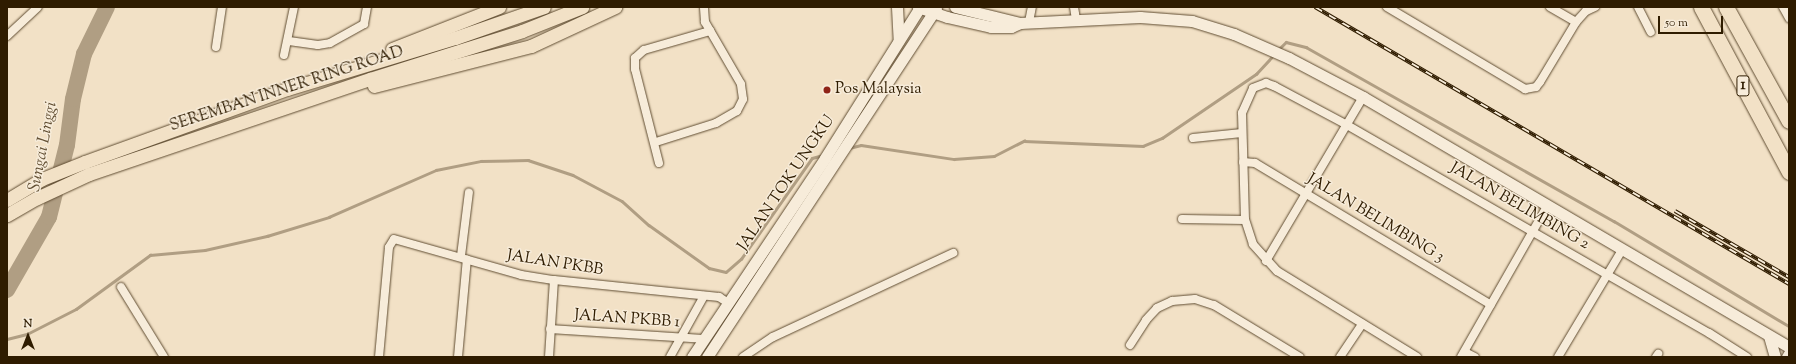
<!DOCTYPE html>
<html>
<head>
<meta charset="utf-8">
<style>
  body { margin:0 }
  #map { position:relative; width:1796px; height:364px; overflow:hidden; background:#f2e1c6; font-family:"Sorts Mill Goudy",serif }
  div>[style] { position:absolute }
  .stream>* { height:2.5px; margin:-1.25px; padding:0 1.25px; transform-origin:1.25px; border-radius:1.25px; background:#b09e83 }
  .river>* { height:16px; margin:-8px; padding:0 8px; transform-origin:8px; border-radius:8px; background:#b09e83 }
  .roads { filter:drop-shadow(0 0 1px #604d32) drop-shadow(0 0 1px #604d32) }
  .street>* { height:8px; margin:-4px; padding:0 4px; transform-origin:4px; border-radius:4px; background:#f7ecda }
  .secondary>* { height:11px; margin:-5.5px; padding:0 5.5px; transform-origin:5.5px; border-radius:5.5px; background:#f7ecda }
  .primary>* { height:13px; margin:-6.5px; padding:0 6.5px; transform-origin:6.5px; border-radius:6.5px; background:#f2e1c6 }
  .highway>* { height:15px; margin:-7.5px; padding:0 7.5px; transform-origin:7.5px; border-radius:7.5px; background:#f2e1c6 }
  .rail>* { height:4px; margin-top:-2px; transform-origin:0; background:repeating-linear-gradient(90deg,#f7ecda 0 8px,#2f1c00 0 16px); box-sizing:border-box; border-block:1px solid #2f1c00 }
  .dots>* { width:11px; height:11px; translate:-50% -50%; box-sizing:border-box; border:2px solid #f7ecda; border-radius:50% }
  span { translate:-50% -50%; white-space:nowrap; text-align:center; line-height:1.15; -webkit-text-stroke:3px #f7ecda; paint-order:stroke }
  .shield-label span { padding:1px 3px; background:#f7ecda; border:1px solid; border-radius:3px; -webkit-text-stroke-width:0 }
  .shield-label { font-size:15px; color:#2f1c00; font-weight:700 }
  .street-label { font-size:16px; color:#2f1c00 }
  .poi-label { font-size:16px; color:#2f1c00 }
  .left { translate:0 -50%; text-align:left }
  .water-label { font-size:17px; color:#635034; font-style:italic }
  .frame { position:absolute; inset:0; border:8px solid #2f1c00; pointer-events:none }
  .north { position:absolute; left:8px; top:316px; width:40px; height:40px; -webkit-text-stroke:3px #f7ecda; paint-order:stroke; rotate:0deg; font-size:11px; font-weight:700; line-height:16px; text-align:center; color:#2f1c00 }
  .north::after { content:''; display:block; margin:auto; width:14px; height:18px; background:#2f1c00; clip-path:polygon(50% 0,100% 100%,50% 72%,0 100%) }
  .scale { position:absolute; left:1658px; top:16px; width:65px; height:18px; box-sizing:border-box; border:2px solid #2f1c00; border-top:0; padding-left:5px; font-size:12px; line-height:14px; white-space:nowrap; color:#2f1c00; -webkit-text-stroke:3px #f7ecda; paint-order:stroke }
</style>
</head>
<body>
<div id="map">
  <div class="stream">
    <div style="left:1278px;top:50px;width:11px;rotate:-45deg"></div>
    <div style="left:1286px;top:42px;width:21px;rotate:14deg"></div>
    <div style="left:1306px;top:47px;width:354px;rotate:29.5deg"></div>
    <div style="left:1614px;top:221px;width:204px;rotate:31deg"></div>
    <div style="left:849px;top:148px;width:12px;rotate:-14deg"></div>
    <div style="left:861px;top:145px;width:94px;rotate:8.6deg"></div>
    <div style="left:954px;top:159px;width:40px;rotate:-4.3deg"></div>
    <div style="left:994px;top:156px;width:34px;rotate:-27deg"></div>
    <div style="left:1024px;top:141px;width:119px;rotate:2.4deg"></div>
    <div style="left:1143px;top:146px;width:21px;rotate:-23deg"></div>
    <div style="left:1162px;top:138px;width:114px;rotate:-34.2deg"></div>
    <div style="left:1256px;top:74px;width:26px;rotate:-47deg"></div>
    <div style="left:7px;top:339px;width:21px;rotate:-14deg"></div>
    <div style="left:27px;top:334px;width:55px;rotate:-27deg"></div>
    <div style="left:76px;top:309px;width:92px;rotate:-36.1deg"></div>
    <div style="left:150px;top:255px;width:55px;rotate:-5.2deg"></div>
    <div style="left:205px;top:250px;width:64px;rotate:-12.7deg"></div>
    <div style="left:267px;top:236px;width:65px;rotate:-17deg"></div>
    <div style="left:329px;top:217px;width:117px;rotate:-23.7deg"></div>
    <div style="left:436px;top:170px;width:46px;rotate:-11.3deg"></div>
    <div style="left:481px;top:161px;width:47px;rotate:-1.2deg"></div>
    <div style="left:528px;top:160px;width:47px;rotate:18.4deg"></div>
    <div style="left:573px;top:175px;width:55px;rotate:28deg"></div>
    <div style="left:622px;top:201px;width:36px;rotate:42deg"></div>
    <div style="left:649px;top:225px;width:74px;rotate:35.6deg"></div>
    <div style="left:709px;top:268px;width:17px;rotate:13deg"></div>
    <div style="left:726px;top:272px;width:20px;rotate:-41deg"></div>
    <div style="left:741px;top:259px;width:123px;rotate:-54.9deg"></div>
    <div style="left:812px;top:158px;width:11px;rotate:-15deg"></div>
  </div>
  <div class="river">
    <div style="left:7px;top:290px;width:84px;rotate:-60.1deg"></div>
    <div style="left:49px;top:217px;width:74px;rotate:-76deg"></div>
    <div style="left:67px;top:145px;width:46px;rotate:-82.6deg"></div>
    <div style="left:73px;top:99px;width:46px;rotate:-76.3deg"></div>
    <div style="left:84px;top:54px;width:52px;rotate:-63.9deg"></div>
  </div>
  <div class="roads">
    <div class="street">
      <div style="left:1074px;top:7px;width:13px;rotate:81deg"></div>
      <div style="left:1387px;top:7px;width:161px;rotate:30.7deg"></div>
      <div style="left:1525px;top:89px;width:11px;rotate:-10deg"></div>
      <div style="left:1536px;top:87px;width:6px;rotate:-51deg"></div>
      <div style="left:1540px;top:82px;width:70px;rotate:-59deg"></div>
      <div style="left:1576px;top:22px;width:15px;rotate:-48deg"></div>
      <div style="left:1586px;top:11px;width:10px;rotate:-24deg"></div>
      <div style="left:1550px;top:7px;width:30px;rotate:30deg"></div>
      <div style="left:1638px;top:7px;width:28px;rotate:63deg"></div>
      <div style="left:1783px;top:7px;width:13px;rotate:61deg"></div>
      <div style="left:1029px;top:22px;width:15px;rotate:-79deg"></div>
      <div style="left:7px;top:36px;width:42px;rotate:-43.1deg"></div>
      <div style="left:289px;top:41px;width:29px;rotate:8deg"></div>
      <div style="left:318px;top:45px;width:12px;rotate:-9deg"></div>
      <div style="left:330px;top:43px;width:39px;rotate:-29deg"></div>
      <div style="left:364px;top:24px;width:17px;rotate:-80deg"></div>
      <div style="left:216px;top:47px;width:40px;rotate:-81.5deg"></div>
      <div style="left:284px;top:55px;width:49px;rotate:-78.2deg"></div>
      <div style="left:1193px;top:138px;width:49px;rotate:-5.8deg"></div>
      <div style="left:656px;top:142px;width:63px;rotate:-17.6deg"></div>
      <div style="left:716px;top:123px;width:24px;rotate:-30deg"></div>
      <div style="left:737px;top:111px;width:13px;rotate:-63deg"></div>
      <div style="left:743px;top:99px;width:15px;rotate:-98deg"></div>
      <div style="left:741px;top:84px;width:72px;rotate:-120.1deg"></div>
      <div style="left:705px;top:22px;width:15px;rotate:-94deg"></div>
      <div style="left:1243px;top:162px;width:12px;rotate:5deg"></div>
      <div style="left:1255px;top:163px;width:275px;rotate:31deg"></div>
      <div style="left:659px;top:163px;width:97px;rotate:-104.3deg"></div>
      <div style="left:635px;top:69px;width:11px;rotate:-90deg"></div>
      <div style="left:635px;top:58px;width:12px;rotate:-42deg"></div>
      <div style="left:644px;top:50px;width:69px;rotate:-16.1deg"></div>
      <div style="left:1182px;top:219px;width:63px;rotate:0.9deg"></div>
      <div style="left:461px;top:256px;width:64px;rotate:-82.9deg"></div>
      <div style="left:1266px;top:261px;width:191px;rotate:-59.4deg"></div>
      <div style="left:121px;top:287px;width:82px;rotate:58.4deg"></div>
      <div style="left:550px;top:329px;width:153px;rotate:3.7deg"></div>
      <div style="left:1130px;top:345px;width:30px;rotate:-57deg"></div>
      <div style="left:1146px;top:320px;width:16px;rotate:-47deg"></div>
      <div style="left:1157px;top:308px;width:17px;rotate:-25deg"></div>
      <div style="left:1172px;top:301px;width:23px;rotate:-5deg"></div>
      <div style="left:1195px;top:299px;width:20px;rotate:18deg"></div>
      <div style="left:1214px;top:305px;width:100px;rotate:31.2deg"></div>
      <div style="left:1465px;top:352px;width:11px;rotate:27deg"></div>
      <div style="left:379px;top:357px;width:110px;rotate:-84.8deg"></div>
      <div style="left:389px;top:247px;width:9px;rotate:-58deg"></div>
      <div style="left:394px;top:239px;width:132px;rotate:15.8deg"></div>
      <div style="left:521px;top:275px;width:33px;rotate:9deg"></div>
      <div style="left:554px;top:280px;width:166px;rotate:5.9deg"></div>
      <div style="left:719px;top:297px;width:9px;rotate:32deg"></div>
      <div style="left:458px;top:357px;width:98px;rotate:-84.8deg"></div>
      <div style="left:549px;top:357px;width:77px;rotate:-86.3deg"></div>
      <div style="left:670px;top:357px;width:70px;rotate:-60.9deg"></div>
      <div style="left:743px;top:357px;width:36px;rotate:-34deg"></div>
      <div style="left:773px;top:337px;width:199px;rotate:-25deg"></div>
      <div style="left:1340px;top:357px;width:40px;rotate:-56deg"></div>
      <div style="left:1417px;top:357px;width:164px;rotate:-148.4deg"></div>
      <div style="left:1277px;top:271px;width:36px;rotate:-132deg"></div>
      <div style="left:1253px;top:244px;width:25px;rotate:-108deg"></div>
      <div style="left:1245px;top:220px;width:107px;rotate:-91.6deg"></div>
      <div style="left:1242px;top:113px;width:27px;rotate:-66deg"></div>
      <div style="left:1253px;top:88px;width:14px;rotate:-21deg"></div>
      <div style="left:1266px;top:83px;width:9px;rotate:21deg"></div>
      <div style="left:1274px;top:86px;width:83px;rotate:28.1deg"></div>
      <div style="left:1347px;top:125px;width:418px;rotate:29.9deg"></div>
      <div style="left:1709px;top:333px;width:45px;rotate:32.3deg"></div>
      <div style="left:1461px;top:357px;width:174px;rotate:-60.3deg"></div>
      <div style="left:1558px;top:357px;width:125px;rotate:-59.1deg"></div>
      <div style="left:1656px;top:357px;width:4px;rotate:-56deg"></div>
      <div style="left:1786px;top:357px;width:6px;rotate:-59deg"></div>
    </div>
    <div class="secondary">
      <div style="left:897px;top:7px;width:33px;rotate:87deg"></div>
      <div style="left:918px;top:7px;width:31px;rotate:19deg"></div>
      <div style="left:947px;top:17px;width:45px;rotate:12.8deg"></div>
      <div style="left:991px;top:27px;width:20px"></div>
      <div style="left:1011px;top:27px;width:10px;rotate:-24deg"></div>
      <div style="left:1020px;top:23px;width:120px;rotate:-2.9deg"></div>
      <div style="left:1140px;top:17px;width:52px;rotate:4.4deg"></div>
      <div style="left:1192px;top:21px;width:44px;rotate:17.2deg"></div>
      <div style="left:1234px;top:34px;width:60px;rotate:23.6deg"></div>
      <div style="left:1289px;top:58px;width:84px;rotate:27.8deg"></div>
      <div style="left:1363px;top:97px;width:494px;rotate:30.4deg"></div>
      <div style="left:955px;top:7px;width:67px;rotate:13.8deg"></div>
      <div style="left:1769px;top:336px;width:22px;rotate:74deg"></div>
      <div style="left:692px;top:357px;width:239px;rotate:-56.2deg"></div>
      <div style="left:825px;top:158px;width:178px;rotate:-57.8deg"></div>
      <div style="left:707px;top:357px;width:417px;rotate:-56.7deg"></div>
    </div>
    <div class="primary">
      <div style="left:392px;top:49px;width:115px;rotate:-21.4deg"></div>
      <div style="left:374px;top:86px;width:162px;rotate:-14.3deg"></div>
      <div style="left:531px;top:46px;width:93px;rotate:-24.9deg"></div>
      <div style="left:7px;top:200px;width:41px;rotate:-31deg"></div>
      <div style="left:42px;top:179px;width:46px;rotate:-21.6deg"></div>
      <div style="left:85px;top:162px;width:215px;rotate:-19.9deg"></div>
      <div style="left:287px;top:89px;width:176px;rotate:-16.9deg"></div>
      <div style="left:455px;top:38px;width:94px;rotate:-19.2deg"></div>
      <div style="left:7px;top:215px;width:34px;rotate:-30deg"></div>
      <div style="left:37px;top:198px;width:57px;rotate:-24.8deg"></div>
      <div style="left:89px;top:174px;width:297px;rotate:-18.7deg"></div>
      <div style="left:370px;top:79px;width:159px;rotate:-17.5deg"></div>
      <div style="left:522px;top:31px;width:65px;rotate:-21.8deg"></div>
    </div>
    <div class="highway">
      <div style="left:1701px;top:7px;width:187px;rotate:61.9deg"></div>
      <div style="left:1726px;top:7px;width:130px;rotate:61.1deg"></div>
    </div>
  </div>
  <div class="rail">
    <div style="left:1315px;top:7px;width:549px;rotate:30.3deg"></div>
    <div style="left:1675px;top:211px;width:132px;rotate:30.1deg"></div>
  </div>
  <div class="dots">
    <div style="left:827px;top:90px;background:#8f2418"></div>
  </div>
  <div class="shield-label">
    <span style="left:1743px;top:86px">1</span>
  </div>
  <div class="street-label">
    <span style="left:287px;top:90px;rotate:-18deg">SEREMBAN INNER RING ROAD</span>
    <span style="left:787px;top:184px;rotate:-56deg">JALAN TOK UNGKU</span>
    <span style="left:1519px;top:207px;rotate:30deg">JALAN BELIMBING 2</span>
    <span style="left:1375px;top:219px;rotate:31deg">JALAN BELIMBING 3</span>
    <span style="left:555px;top:264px;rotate:9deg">JALAN PKBB</span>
    <span style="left:627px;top:320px;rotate:4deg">JALAN PKBB 1</span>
  </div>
  <div class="poi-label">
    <span class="left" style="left:835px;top:90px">Pos Malaysia</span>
  </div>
  <div class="water-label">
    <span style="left:44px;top:147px;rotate:-79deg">Sungai Linggi</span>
  </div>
  <div class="frame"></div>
  <div class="north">N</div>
  <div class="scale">50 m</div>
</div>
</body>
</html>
